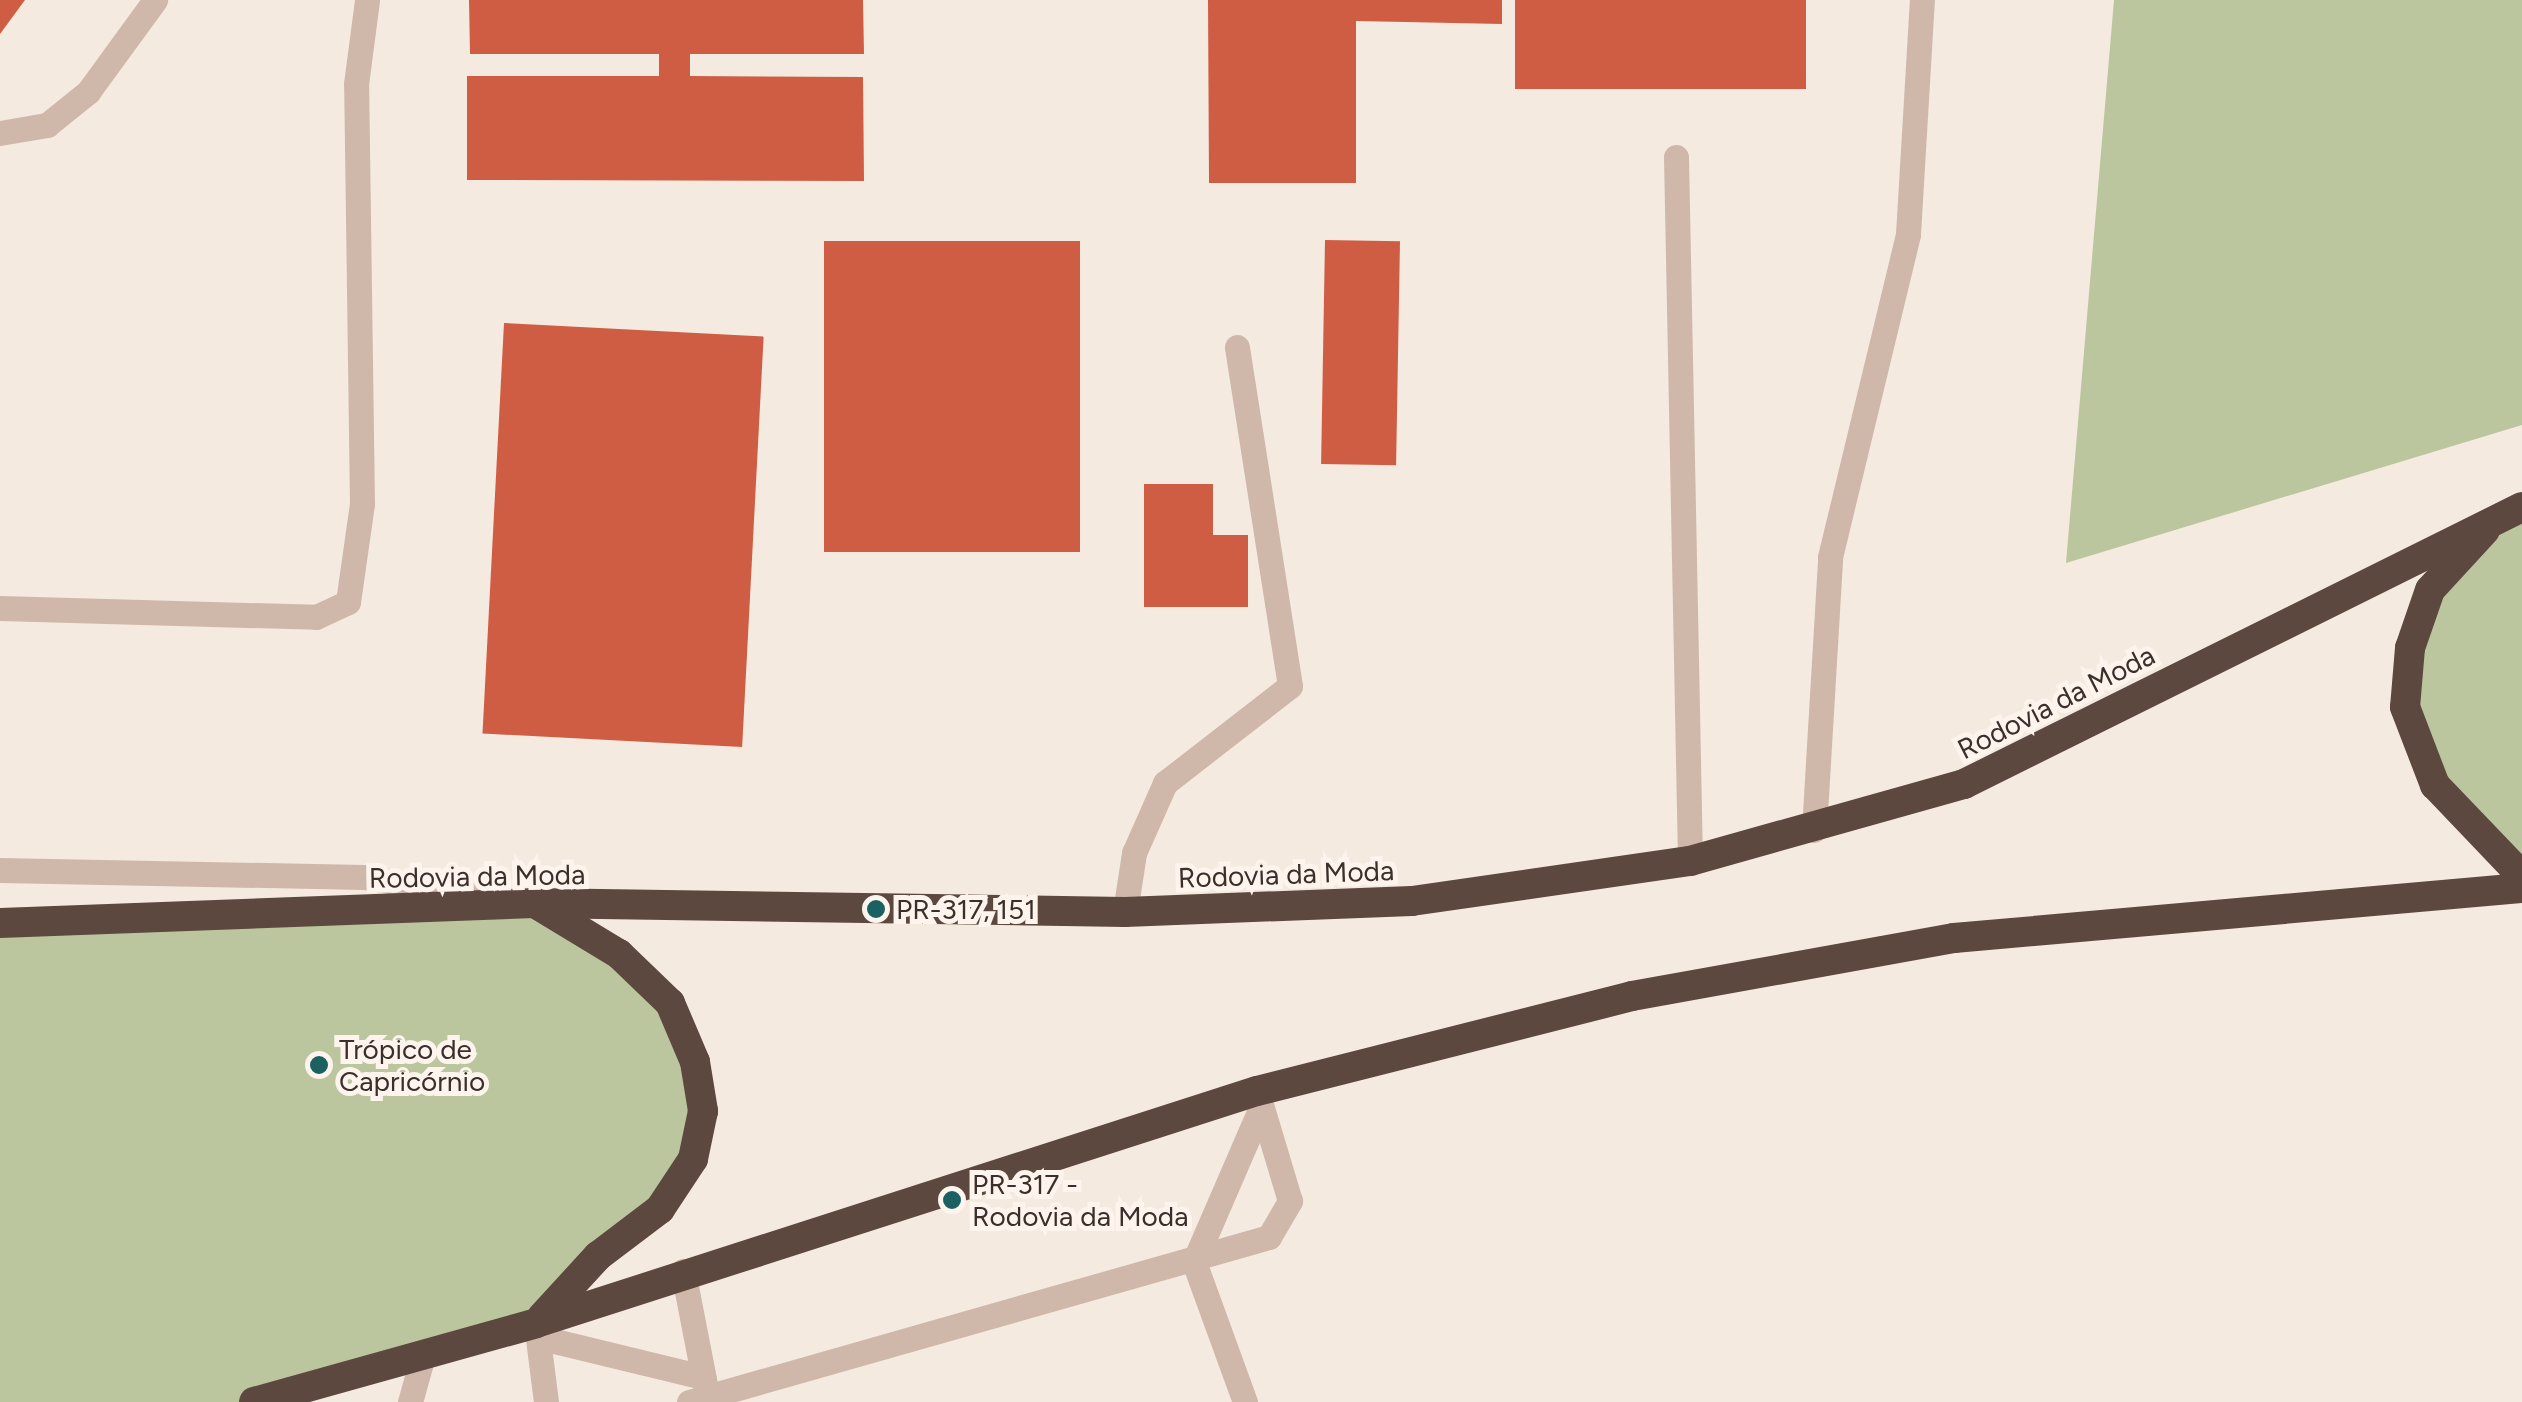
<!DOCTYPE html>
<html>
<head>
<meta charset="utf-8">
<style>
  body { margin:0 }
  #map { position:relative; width:2522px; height:1402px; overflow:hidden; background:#f5eae0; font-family:Figtree,sans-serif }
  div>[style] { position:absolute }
  .green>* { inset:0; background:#bbc69e }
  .building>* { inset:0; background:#cf5d44; transform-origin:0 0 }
  .minor>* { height:25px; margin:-12.5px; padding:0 12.5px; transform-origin:12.5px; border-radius:12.5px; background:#cfb8aa }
  .highway>* { height:30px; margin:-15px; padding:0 15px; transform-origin:15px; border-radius:15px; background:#5d4840 }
  .dots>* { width:28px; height:28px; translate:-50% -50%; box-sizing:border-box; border:5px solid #fcf4ed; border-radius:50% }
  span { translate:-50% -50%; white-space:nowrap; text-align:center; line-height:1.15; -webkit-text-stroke:10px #fcf4ed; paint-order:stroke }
  .street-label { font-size:28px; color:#3c2e2a }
  .poi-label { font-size:28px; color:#3c2e2a }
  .left { translate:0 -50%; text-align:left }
</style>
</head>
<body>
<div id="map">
  <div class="green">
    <div style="clip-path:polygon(2114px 0,2522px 0,2522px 425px,2066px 563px)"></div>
    <div style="clip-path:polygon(2522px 507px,2522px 876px,2414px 745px,2430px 590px)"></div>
    <div style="clip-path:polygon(535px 903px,619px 954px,695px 1062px,693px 1159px,536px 1323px,254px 1402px,0 1402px,0 923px)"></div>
  </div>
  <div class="building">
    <div style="clip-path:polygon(0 0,25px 0,0 34px)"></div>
    <div style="clip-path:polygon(469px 0,863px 0,864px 54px,690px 54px,690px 76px,863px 77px,864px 181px,467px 180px,467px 76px,659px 76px,659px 54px,470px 54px)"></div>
    <div style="clip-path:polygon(1208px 0,1502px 0,1502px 24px,1356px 21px,1356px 183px,1209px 183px)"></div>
    <div style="left:1515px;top:0;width:291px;height:89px"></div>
    <div style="left:1325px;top:240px;width:75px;height:224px;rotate:1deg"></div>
    <div style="left:824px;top:241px;width:256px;height:311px"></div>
    <div style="left:504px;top:323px;width:260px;height:411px;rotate:3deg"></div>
    <div style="clip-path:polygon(1144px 484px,1213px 484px,1213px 535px,1248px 535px,1248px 607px,1144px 607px)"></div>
  </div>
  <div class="minor">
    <div style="left:0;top:133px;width:48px;rotate:-9.7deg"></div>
    <div style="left:47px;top:125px;width:53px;rotate:-38.8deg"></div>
    <div style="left:88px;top:92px;width:114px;rotate:-53.9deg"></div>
    <div style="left:1676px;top:157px;width:704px;rotate:88.86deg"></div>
    <div style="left:0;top:608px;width:316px;rotate:1.6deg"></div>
    <div style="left:316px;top:617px;width:35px;rotate:-25deg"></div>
    <div style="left:348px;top:602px;width:99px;rotate:-81.9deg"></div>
    <div style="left:362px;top:504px;width:420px;rotate:-90.8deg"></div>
    <div style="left:356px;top:84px;width:85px;rotate:-82.5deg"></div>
    <div style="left:1814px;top:830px;width:273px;rotate:-86.6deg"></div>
    <div style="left:1830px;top:557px;width:332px;rotate:-76.4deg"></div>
    <div style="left:1908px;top:234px;width:234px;rotate:-86.6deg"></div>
    <div style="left:0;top:870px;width:363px;rotate:1.1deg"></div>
    <div style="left:363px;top:877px;width:124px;rotate:8.8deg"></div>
    <div style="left:1125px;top:912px;width:60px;rotate:-81.3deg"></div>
    <div style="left:1134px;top:853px;width:77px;rotate:-66.1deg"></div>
    <div style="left:1165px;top:783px;width:158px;rotate:-37.8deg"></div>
    <div style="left:1290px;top:686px;width:343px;rotate:-98.9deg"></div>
    <div style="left:683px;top:1271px;width:120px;rotate:79deg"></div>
    <div style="left:536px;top:1323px;width:80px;rotate:82.8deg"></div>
    <div style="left:542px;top:1338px;width:166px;rotate:13.6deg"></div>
    <div style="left:410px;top:1402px;width:52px;rotate:-74.4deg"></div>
    <div style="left:689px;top:1402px;width:603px;rotate:-15.88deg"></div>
    <div style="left:1269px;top:1237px;width:42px;rotate:-59.7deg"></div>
    <div style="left:1290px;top:1201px;width:115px;rotate:-106.7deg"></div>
    <div style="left:1245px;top:1402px;width:149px;rotate:-110deg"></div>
    <div style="left:1194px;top:1262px;width:169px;rotate:-66.6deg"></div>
  </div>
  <div class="highway">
    <div style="left:2485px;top:530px;width:81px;rotate:132.5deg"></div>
    <div style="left:2430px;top:590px;width:61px;rotate:109deg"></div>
    <div style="left:2410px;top:648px;width:59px;rotate:94.8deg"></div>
    <div style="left:2405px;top:707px;width:84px;rotate:69deg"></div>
    <div style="left:2435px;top:785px;width:126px;rotate:46.3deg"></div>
    <div style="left:538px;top:905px;width:95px;rotate:31.2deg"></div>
    <div style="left:619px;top:954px;width:71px;rotate:43.9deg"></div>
    <div style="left:670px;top:1003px;width:64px;rotate:67deg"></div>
    <div style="left:695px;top:1062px;width:50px;rotate:80.7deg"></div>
    <div style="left:703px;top:1111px;width:49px;rotate:101.8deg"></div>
    <div style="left:693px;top:1159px;width:60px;rotate:123.4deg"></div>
    <div style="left:660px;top:1209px;width:78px;rotate:142.8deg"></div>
    <div style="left:598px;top:1256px;width:83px;rotate:132.6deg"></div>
    <div style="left:0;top:923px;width:535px;rotate:-2.14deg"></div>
    <div style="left:535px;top:903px;width:590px;rotate:0.87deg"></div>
    <div style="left:1125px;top:912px;width:287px;rotate:-2.2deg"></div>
    <div style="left:1412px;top:901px;width:281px;rotate:-8.2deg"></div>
    <div style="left:1690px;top:861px;width:285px;rotate:-15.7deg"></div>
    <div style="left:1964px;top:784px;width:623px;rotate:-26.4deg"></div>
    <div style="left:254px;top:1402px;width:293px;rotate:-15.6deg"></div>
    <div style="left:536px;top:1323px;width:757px;rotate:-17.84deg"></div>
    <div style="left:1257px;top:1091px;width:387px;rotate:-14.2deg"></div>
    <div style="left:1632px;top:996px;width:327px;rotate:-10.2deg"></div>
    <div style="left:1954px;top:938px;width:570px;rotate:-5.03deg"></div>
  </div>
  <div class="dots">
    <div style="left:876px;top:909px;background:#1b6161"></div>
    <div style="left:319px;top:1065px;background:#1b6161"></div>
    <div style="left:952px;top:1200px;background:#1b6161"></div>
  </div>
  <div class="street-label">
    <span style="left:2056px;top:702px;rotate:-27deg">Rodovia da Moda</span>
    <span style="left:1286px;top:874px;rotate:-2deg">Rodovia da Moda</span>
    <span style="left:477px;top:876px;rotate:-1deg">Rodovia da Moda</span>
  </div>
  <div class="poi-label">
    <span class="left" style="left:896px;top:909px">PR-317, 151</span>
    <span class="left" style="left:339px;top:1065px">Trópico de<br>Capricórnio</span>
    <span class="left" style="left:972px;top:1200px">PR-317 -<br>Rodovia da Moda</span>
  </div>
</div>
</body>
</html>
